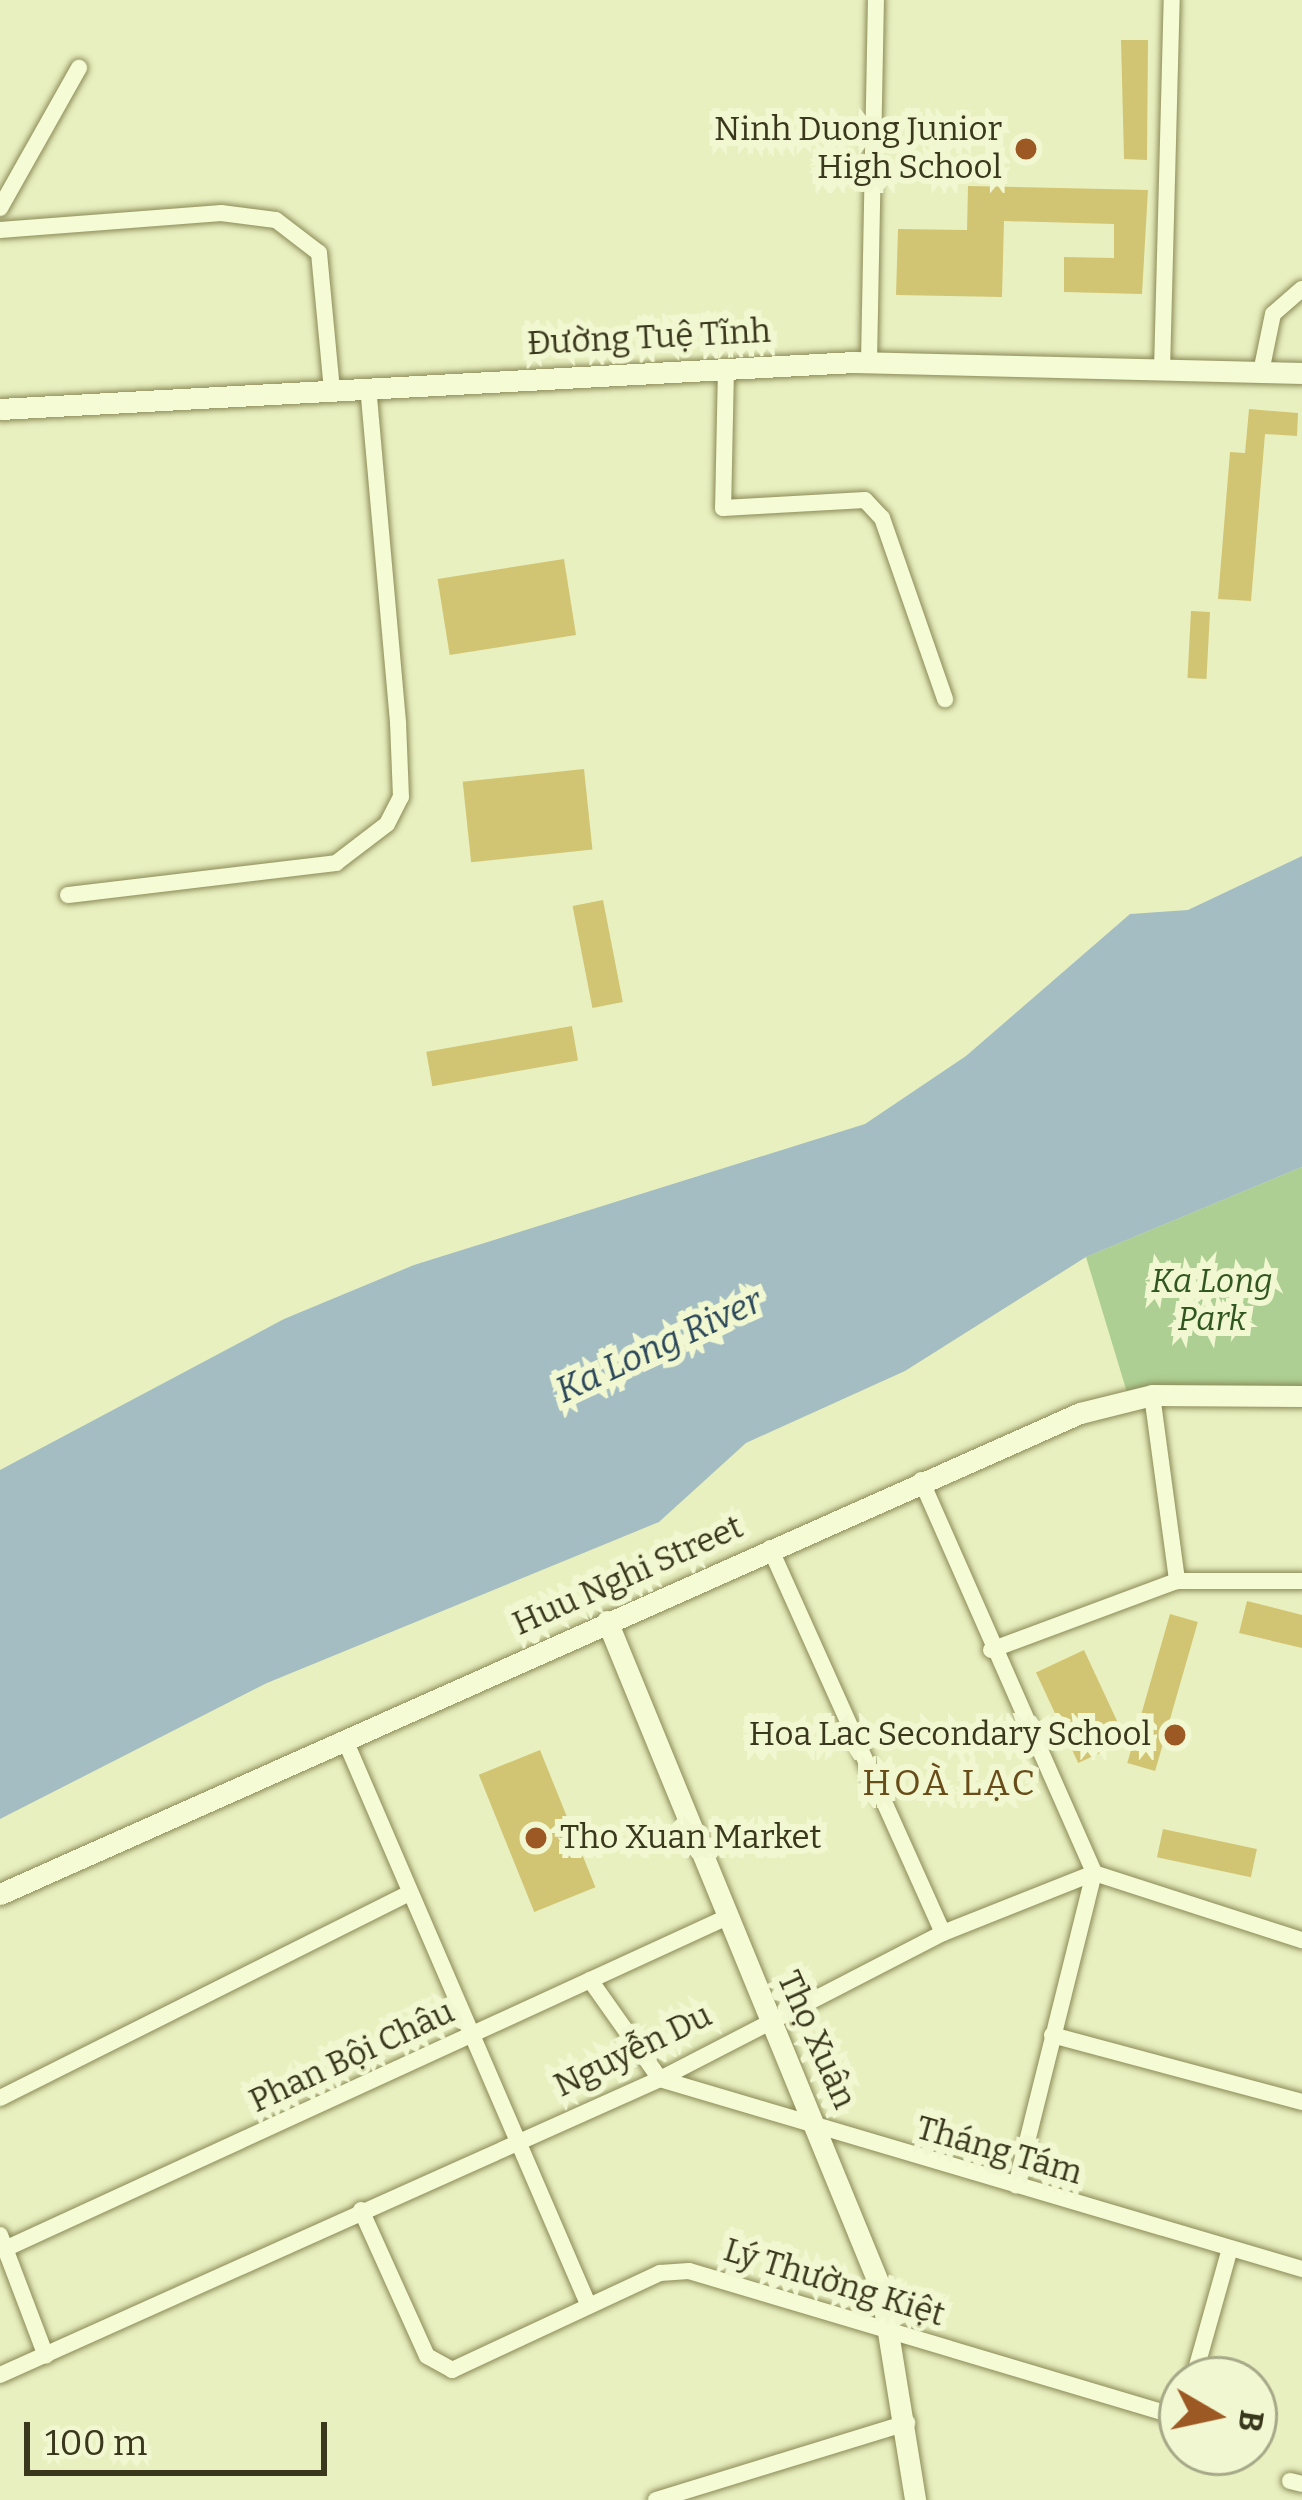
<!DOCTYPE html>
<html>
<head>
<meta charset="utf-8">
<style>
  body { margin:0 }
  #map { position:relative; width:1302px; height:2500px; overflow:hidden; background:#e9f0c0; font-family:Bitter,serif }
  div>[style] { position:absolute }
  .green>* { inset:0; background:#adcf93 }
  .water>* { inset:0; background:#a3bdc2 }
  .building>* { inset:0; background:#d1c573; transform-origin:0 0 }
  .roads { filter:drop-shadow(0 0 3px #8b8a57) drop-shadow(0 0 3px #8b8a57) }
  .minor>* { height:16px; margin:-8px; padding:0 8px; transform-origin:8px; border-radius:8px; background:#f5fbd4 }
  .tertiary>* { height:21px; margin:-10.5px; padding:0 10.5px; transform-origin:10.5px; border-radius:10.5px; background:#f5fbd4 }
  .dots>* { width:33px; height:33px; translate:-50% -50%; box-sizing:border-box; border:6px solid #f1f7d0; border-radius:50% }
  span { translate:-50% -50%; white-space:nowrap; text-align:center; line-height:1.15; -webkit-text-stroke:12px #f1f7d0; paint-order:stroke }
  .poi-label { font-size:33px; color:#39371c }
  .right { translate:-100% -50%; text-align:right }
  .left { translate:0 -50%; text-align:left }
  .street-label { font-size:33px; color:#39371c }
  .park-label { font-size:33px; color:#315721; font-style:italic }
  .water-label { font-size:36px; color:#2a475a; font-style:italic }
  .neighbourhood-label { font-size:36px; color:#684d19; letter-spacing:3px }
  .north { position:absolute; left:1158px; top:2356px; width:120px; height:120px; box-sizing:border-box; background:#f1f7d0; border:3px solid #a7aa88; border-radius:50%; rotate:99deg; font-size:33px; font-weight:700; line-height:48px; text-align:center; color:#39371c }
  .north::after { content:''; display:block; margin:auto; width:42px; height:54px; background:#9d5923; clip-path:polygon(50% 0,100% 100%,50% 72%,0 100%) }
  .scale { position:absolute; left:24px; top:2422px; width:303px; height:54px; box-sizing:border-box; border:6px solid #39371c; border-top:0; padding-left:15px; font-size:36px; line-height:42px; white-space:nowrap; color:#39371c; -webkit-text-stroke:9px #f1f7d0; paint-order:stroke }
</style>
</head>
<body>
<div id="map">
  <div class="green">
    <div style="clip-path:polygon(1302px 1167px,1302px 1387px,1129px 1399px,1086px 1257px)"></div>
  </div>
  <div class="water">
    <div style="clip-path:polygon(1302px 856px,1302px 1167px,1086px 1257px,905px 1371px,746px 1443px,659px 1522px,267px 1683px,0 1819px,0 1470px,284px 1319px,414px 1265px,865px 1124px,966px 1056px,1130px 914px,1188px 910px)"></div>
  </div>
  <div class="building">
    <div style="clip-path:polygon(1121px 40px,1148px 40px,1147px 160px,1124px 159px)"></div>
    <div style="clip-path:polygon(968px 186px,1148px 190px,1142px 294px,1064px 292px,1064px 257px,1114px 258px,1114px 224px,1004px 221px,1002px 297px,896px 295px,898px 229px,967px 230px)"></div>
    <div style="clip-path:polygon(1249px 409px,1298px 413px,1297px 436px,1265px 434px,1251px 601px,1218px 599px,1230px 452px,1245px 453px)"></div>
    <div style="left:564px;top:559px;width:77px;height:128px;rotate:81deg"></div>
    <div style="left:1191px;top:611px;width:19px;height:67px;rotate:3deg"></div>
    <div style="left:584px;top:769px;width:81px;height:122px;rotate:84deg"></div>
    <div style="left:603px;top:900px;width:104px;height:31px;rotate:79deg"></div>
    <div style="left:572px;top:1026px;width:35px;height:148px;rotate:80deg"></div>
    <div style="clip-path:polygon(1247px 1601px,1302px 1615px,1302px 1648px,1239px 1633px)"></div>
    <div style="left:1170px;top:1614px;width:29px;height:155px;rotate:16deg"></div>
    <div style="left:1084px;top:1650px;width:100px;height:53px;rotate:65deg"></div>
    <div style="left:540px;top:1750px;width:148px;height:66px;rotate:68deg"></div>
    <div style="left:1163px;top:1829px;width:96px;height:29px;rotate:12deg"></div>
  </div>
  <div class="roads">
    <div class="minor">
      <div style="left:0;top:208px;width:161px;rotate:-60.6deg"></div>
      <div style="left:0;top:230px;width:222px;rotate:-4.4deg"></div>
      <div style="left:221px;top:213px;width:55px;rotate:7.3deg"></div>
      <div style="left:276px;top:220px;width:54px;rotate:37.5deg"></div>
      <div style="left:319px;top:253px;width:138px;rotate:84.6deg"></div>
      <div style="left:869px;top:362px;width:362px;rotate:-88.9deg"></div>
      <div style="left:726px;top:368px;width:140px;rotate:91.2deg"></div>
      <div style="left:723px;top:508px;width:142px;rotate:-3.2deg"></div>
      <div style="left:865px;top:500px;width:25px;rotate:47deg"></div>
      <div style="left:882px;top:518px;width:192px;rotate:70.8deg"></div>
      <div style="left:1162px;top:370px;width:370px;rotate:-88.5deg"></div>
      <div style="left:1261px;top:372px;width:59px;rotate:-78.3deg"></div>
      <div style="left:1273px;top:314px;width:38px;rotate:-41deg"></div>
      <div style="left:68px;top:895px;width:270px;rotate:-6.8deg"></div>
      <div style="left:336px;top:863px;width:64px;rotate:-37.4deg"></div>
      <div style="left:387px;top:824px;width:30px;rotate:-63deg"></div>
      <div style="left:401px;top:797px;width:75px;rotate:-92.3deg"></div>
      <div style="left:398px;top:722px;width:335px;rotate:-95.1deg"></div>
      <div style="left:1152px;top:1395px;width:188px;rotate:82.3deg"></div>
      <div style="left:921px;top:1480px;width:429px;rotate:66.2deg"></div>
      <div style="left:1094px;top:1873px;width:322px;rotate:104deg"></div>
      <div style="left:770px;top:1548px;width:422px;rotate:65.8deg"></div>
      <div style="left:991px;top:1650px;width:198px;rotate:-20.4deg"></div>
      <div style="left:1177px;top:1581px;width:125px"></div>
      <div style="left:345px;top:1740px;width:614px;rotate:66.69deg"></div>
      <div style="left:590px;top:1980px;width:121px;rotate:54.7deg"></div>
      <div style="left:660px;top:2079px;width:670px;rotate:16.49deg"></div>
      <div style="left:1052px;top:2035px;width:259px;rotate:15deg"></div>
      <div style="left:0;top:2098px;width:453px;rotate:-26.6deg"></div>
      <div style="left:361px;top:2210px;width:160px;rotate:65.7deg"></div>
      <div style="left:427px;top:2356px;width:29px;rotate:29deg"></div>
      <div style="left:452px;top:2370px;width:230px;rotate:-25deg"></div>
      <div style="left:660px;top:2273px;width:29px;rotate:-4deg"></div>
      <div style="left:689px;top:2271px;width:514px;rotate:16.6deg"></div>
      <div style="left:0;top:2235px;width:129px;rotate:69.2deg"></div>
      <div style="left:7px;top:2248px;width:788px;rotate:-24.68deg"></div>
      <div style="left:0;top:2375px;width:723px;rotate:-24.16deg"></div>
      <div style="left:660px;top:2079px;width:318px;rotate:-27.3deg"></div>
      <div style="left:943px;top:1933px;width:162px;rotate:-21.7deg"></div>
      <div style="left:1094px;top:1873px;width:219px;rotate:17.9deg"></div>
      <div style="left:1193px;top:2380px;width:133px;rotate:-74.3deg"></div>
      <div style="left:1290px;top:2481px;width:12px;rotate:14deg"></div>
      <div style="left:656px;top:2500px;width:263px;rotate:-17.1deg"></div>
    </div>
    <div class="tertiary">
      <div style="left:0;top:409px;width:856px;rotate:-3.15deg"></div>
      <div style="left:855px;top:362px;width:447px;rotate:1.4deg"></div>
      <div style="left:607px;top:1621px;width:722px;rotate:67.7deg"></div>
      <div style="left:881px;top:2289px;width:214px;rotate:80.8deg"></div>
      <div style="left:0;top:1894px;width:1182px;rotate:-24.01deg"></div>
      <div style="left:1080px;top:1413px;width:74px;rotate:-14deg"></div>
      <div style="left:1152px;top:1395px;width:150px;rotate:0.4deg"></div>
    </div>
  </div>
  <div class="dots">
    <div style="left:1026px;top:149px;background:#9d5923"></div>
    <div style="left:1175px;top:1735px;background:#9d5923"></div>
    <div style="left:536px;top:1838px;background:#9d5923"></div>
  </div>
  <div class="poi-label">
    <span class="right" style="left:1002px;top:149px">Ninh Duong Junior<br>High School</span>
    <span class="right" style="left:1151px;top:1735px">Hoa Lac Secondary School</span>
    <span class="left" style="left:560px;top:1838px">Tho Xuan Market</span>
  </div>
  <div class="street-label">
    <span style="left:649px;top:338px;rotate:-3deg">Đường Tuệ Tĩnh</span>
    <span style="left:628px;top:1576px;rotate:-24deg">Huu Nghi Street</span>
    <span style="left:816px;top:2040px;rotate:66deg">Thọ Xuân</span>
    <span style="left:633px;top:2051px;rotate:-26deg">Nguyễn Du</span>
    <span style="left:352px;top:2057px;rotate:-25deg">Phan Bội Châu</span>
    <span style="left:999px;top:2151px;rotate:16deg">Tháng Tám</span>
    <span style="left:834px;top:2283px;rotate:17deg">Lý Thường Kiệt</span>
  </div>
  <div class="park-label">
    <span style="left:1212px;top:1301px">Ka Long<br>Park</span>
  </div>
  <div class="water-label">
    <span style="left:659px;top:1346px;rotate:-25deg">Ka Long River</span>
  </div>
  <div class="neighbourhood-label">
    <span style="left:950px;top:1784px">HOÀ LẠC</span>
  </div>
  <div class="north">B</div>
  <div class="scale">100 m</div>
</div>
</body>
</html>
